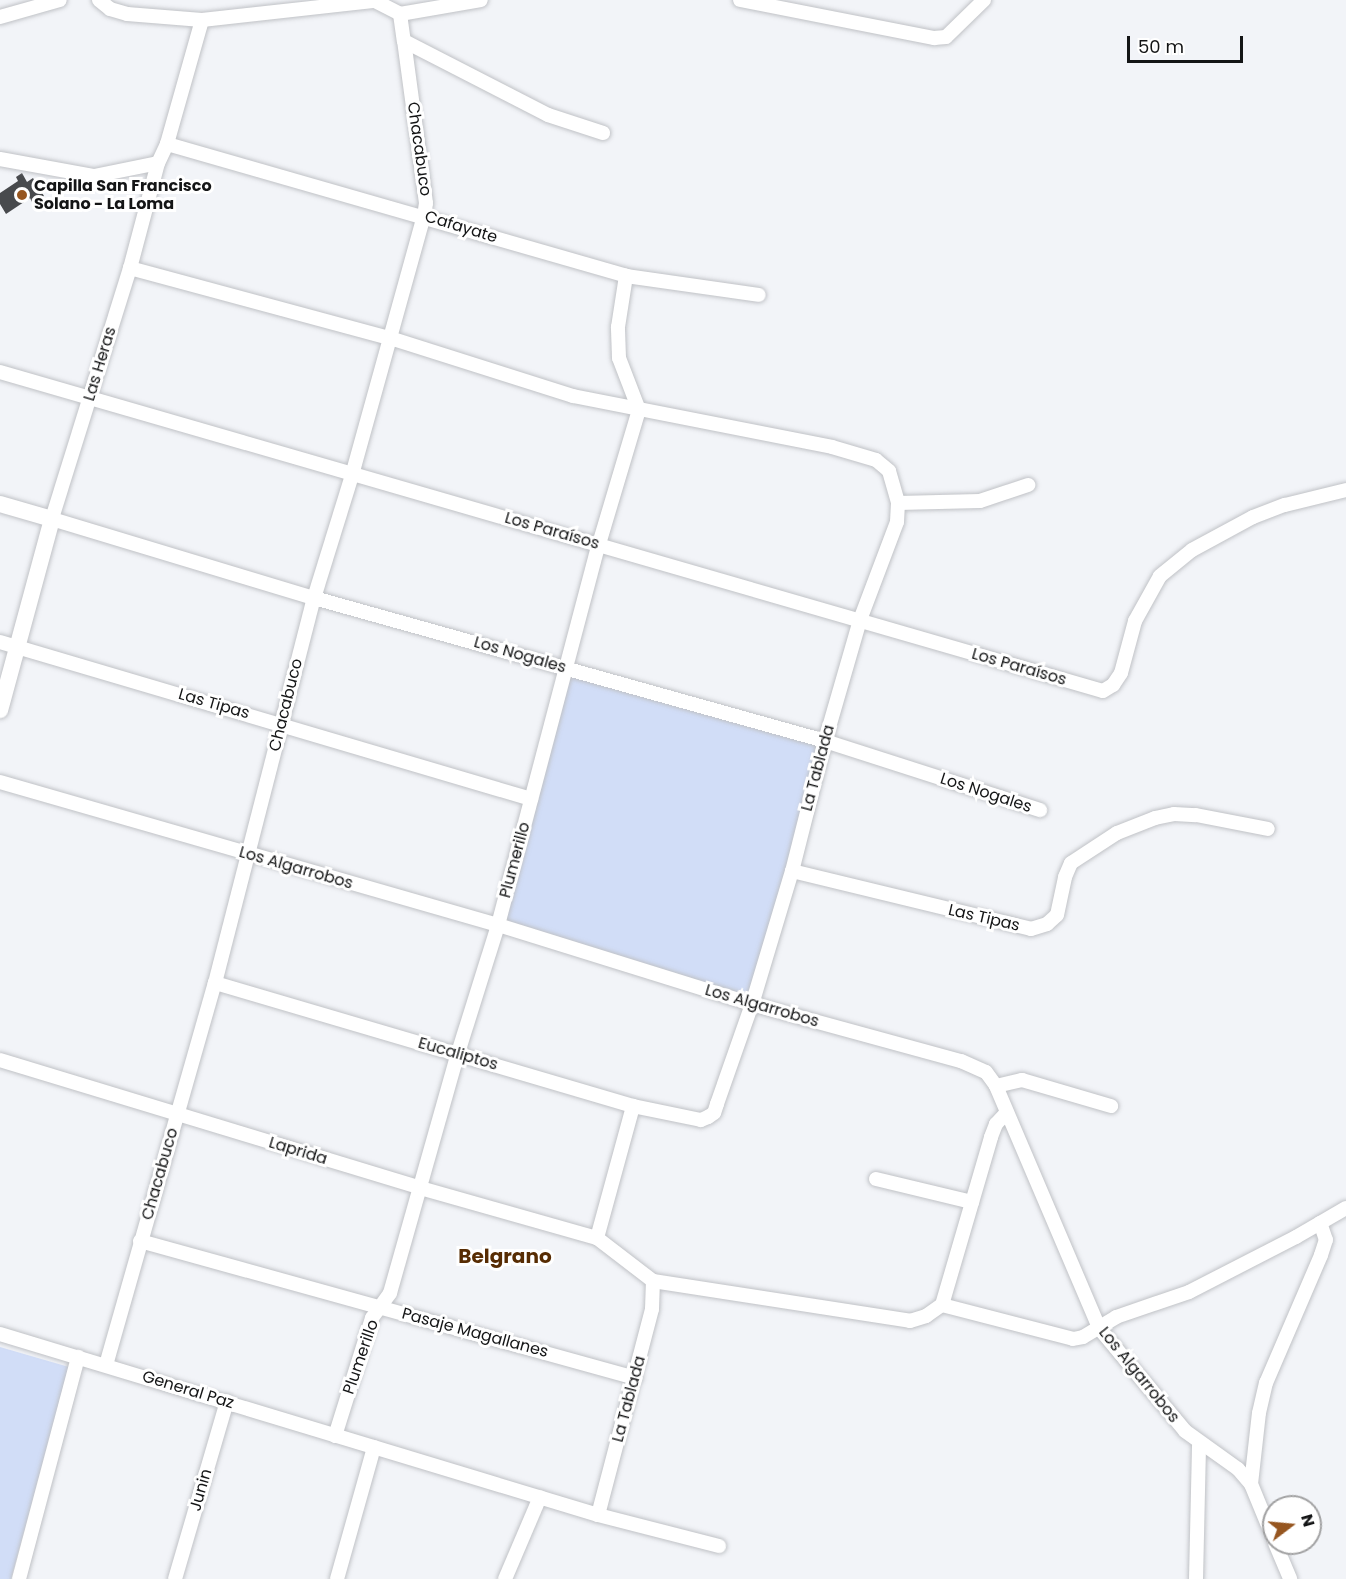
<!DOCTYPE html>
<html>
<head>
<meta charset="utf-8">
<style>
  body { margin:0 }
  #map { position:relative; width:1346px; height:1579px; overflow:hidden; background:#f2f4f8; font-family:Poppins,sans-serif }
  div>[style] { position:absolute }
  .green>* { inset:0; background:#d1ddf7; transform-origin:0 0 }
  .building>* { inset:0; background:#484a4d }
  .roads { filter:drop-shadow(0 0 2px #c0c2c6) drop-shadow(0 0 2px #c0c2c6) }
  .minor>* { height:14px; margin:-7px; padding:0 7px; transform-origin:7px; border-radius:7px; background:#fff }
  .tertiary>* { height:16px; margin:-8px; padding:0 8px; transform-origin:8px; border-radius:8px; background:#fff }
  .dots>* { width:16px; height:16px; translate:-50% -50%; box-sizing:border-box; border:3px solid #fff; border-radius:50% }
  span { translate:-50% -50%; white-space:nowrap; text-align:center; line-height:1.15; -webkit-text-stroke:6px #fff; paint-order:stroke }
  .street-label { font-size:16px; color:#141516 }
  .poi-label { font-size:16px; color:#141516; font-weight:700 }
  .left { translate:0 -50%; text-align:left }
  .quarter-label { font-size:20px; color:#572c03; font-weight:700 }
  .north { position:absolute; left:1262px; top:1495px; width:60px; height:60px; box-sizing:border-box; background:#fff; border:2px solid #a1a1a2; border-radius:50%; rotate:74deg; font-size:16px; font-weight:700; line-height:24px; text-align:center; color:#141516 }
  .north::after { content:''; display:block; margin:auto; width:21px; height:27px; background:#965620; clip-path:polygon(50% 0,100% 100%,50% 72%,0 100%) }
  .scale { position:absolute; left:1127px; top:36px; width:116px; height:27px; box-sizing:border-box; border:3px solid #141516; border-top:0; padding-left:8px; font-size:18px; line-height:21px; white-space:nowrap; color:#141516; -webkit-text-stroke:4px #fff; paint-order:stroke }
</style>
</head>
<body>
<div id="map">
  <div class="green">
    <div style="left:565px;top:668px;width:270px;height:266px;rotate:16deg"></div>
    <div style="clip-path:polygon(0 1347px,69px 1367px,11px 1579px,0 1579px)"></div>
  </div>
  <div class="building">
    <div style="clip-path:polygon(22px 173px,27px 182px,33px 178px,44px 196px,33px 204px,30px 198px,6px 214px,0 204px,0 193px,18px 181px,16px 177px)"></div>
  </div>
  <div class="roads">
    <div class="minor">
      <div style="left:99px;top:0;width:14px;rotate:39deg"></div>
      <div style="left:110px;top:9px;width:18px;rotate:16deg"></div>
      <div style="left:127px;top:14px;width:75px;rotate:4.6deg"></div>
      <div style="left:202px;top:20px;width:174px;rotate:-6.3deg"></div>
      <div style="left:740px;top:0;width:198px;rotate:11.1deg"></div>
      <div style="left:934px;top:38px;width:12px;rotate:-5deg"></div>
      <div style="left:946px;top:37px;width:53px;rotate:-44.2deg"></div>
      <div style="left:375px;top:1px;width:28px;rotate:27deg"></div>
      <div style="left:400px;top:14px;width:82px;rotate:-9.8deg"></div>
      <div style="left:400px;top:14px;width:27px;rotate:82deg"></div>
      <div style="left:404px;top:41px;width:162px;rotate:27.2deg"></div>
      <div style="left:548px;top:115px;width:58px;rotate:18.1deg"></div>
      <div style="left:0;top:17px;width:62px;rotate:-15.8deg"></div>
      <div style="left:202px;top:20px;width:129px;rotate:105.8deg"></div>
      <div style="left:167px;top:144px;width:21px;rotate:115deg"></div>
      <div style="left:158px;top:163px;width:109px;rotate:104.9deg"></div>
      <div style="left:130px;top:268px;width:263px;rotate:107.3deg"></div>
      <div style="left:52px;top:519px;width:274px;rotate:16.8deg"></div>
      <div style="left:314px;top:598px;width:531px;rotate:15.63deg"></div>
      <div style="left:825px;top:741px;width:226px;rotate:17.8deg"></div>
      <div style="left:167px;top:144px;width:478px;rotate:16deg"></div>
      <div style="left:626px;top:276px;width:134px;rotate:8.1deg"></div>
      <div style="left:0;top:159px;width:96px;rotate:10.3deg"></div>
      <div style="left:94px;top:176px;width:65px;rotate:-11.5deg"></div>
      <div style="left:130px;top:268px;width:269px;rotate:15.1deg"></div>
      <div style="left:390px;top:338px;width:192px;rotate:17.6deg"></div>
      <div style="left:573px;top:396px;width:264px;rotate:11.1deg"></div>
      <div style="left:832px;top:447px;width:46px;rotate:16.5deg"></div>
      <div style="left:876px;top:460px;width:17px;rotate:40deg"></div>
      <div style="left:889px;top:471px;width:33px;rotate:74deg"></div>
      <div style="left:898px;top:503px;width:19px;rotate:93deg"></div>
      <div style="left:897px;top:522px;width:105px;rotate:110.7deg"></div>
      <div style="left:860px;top:620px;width:126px;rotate:106.1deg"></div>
      <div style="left:825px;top:741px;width:134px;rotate:104.2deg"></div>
      <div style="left:792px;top:871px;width:139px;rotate:106.7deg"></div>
      <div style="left:752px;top:1004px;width:106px;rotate:109.3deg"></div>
      <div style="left:717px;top:1104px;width:9px;rotate:108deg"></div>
      <div style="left:714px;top:1113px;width:7px;rotate:146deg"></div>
      <div style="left:708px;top:1117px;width:8px;rotate:157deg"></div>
      <div style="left:701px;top:1120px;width:69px;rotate:-168.4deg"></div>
      <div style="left:633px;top:1106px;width:436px;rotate:-163.6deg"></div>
      <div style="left:0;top:372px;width:1148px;rotate:16.13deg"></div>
      <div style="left:1103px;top:691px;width:12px;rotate:-31deg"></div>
      <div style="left:1113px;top:685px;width:14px;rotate:-56deg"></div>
      <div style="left:1121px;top:673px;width:54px;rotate:-74.9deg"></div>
      <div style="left:1135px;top:621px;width:51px;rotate:-60.9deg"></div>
      <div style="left:1160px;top:576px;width:41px;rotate:-39.1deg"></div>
      <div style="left:1192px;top:550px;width:69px;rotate:-28.4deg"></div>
      <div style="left:1253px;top:517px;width:34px;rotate:-21deg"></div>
      <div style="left:1285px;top:505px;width:63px;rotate:-13.8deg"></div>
      <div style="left:898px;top:503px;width:82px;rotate:-1.4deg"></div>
      <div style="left:980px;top:501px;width:51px;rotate:-18.4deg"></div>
      <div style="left:0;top:642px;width:554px;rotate:16.47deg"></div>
      <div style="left:0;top:782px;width:518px;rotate:16.02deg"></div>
      <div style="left:498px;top:925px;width:266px;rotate:17.3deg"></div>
      <div style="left:752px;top:1004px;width:217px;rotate:15.3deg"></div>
      <div style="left:961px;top:1061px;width:27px;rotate:24deg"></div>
      <div style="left:986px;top:1072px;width:17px;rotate:54deg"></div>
      <div style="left:996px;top:1086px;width:263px;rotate:66.9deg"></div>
      <div style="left:1099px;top:1328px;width:134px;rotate:50.1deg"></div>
      <div style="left:1185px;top:1431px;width:65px;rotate:35.6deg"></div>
      <div style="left:1238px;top:1469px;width:20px;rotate:49deg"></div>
      <div style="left:1251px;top:1484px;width:61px;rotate:67.7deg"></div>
      <div style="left:792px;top:871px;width:246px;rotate:13.6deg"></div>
      <div style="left:1031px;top:929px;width:17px;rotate:-17deg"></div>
      <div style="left:1047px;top:924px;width:13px;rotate:-42deg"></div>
      <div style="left:1057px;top:915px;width:39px;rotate:-78deg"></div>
      <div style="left:1065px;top:877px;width:15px;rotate:-67deg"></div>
      <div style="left:1071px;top:863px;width:55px;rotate:-33.1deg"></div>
      <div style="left:1117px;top:833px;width:41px;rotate:-21.5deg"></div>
      <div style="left:1155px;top:818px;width:19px;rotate:-12deg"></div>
      <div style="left:1174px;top:814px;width:22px;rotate:3deg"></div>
      <div style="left:1196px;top:815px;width:73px;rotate:11deg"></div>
      <div style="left:0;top:1060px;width:439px;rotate:16.9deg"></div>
      <div style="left:420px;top:1188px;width:184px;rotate:15.8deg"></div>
      <div style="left:597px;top:1238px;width:71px;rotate:37.5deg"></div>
      <div style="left:653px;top:1281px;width:260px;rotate:8.8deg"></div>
      <div style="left:910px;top:1321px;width:17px;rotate:-17deg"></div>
      <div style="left:926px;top:1316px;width:19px;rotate:-35deg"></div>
      <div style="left:942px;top:1305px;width:135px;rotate:14.5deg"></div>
      <div style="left:1073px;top:1339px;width:10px;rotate:-11deg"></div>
      <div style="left:1083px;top:1337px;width:39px;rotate:-31deg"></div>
      <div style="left:1116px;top:1317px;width:77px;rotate:-18.9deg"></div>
      <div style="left:1189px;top:1292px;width:120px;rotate:-27.2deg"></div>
      <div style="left:1296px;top:1237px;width:58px;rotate:-30.1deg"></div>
      <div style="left:996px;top:1086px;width:27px;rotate:-13deg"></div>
      <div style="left:1022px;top:1080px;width:93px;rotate:16.3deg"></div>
      <div style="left:876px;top:1179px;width:99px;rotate:13.5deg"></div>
      <div style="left:597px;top:1238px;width:137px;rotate:-74.7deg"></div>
      <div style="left:140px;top:1241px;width:514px;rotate:15.47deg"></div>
      <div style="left:942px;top:1305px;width:175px;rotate:-73.7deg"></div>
      <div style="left:991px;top:1137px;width:14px;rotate:-69deg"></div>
      <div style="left:996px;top:1124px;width:16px;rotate:-47deg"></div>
      <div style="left:0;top:1334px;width:625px;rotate:16.84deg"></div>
      <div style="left:598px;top:1515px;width:125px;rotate:14.4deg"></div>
      <div style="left:106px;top:1365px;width:397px;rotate:-74.1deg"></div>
      <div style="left:215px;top:983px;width:398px;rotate:-75.6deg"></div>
      <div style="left:314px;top:598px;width:129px;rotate:-72.8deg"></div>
      <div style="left:352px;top:475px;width:269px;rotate:-74.5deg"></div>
      <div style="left:424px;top:216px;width:13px;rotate:-81deg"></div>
      <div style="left:426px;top:203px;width:163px;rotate:-97.7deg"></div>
      <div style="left:335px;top:1436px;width:124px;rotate:-72.6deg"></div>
      <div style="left:372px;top:1318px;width:31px;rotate:-54deg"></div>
      <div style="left:390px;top:1293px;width:249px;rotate:-74.2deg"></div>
      <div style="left:458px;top:1053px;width:134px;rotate:-72.6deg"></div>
      <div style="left:498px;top:925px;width:394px;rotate:-75.2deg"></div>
      <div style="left:599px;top:544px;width:140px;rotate:-73.4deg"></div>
      <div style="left:639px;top:410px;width:56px;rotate:-111deg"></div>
      <div style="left:619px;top:358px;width:31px;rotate:-92deg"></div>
      <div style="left:618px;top:327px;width:52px;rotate:-81.1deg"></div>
      <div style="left:1251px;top:1484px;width:71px;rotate:-83.6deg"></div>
      <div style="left:1259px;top:1413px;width:31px;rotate:-77deg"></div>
      <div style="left:1266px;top:1383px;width:139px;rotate:-66.7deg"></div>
      <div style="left:1321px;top:1255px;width:16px;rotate:-72deg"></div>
      <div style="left:1326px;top:1240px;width:18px;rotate:-109deg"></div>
      <div style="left:598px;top:1515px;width:213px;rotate:-75.3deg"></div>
      <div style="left:652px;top:1309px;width:28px;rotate:-88deg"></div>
      <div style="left:1275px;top:1543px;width:39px;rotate:67deg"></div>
      <div style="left:19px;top:1579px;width:230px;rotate:-75.1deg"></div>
      <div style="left:175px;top:1579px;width:185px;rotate:-73.7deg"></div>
      <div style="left:337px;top:1579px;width:137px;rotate:-74.3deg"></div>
      <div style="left:505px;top:1579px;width:89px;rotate:-66.9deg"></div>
      <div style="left:1196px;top:1579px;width:136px;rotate:-88.7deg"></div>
    </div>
    <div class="tertiary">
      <div style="left:0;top:504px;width:54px;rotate:16.1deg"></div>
      <div style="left:52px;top:519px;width:198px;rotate:105.2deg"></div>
    </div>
  </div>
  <div class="dots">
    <div style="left:22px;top:195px;background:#965620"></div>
  </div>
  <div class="street-label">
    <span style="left:419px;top:149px;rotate:82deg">Chacabuco</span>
    <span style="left:461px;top:227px;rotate:17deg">Cafayate</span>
    <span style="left:100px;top:364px;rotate:-73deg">Las Heras</span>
    <span style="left:552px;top:531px;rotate:16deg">Los Paraísos</span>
    <span style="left:520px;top:655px;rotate:16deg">Los Nogales</span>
    <span style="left:1019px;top:667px;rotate:16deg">Los Paraísos</span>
    <span style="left:214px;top:704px;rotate:16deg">Las Tipas</span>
    <span style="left:286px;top:705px;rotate:-76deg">Chacabuco</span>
    <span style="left:818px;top:768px;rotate:-75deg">La Tablada</span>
    <span style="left:986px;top:793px;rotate:18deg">Los Nogales</span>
    <span style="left:515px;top:860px;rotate:-75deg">Plumerillo</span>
    <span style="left:296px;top:868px;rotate:16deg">Los Algarrobos</span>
    <span style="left:984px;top:918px;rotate:13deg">Las Tipas</span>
    <span style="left:762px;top:1006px;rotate:16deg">Los Algarrobos</span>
    <span style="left:458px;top:1054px;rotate:16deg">Eucaliptos</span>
    <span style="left:298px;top:1151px;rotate:17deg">Laprida</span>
    <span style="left:160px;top:1174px;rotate:-74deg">Chacabuco</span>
    <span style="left:475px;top:1333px;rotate:15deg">Pasaje Magallanes</span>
    <span style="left:361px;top:1357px;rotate:-71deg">Plumerillo</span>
    <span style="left:1139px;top:1375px;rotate:51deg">Los Algarrobos</span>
    <span style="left:188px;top:1390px;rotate:17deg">General Paz</span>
    <span style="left:629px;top:1399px;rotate:-75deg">La Tablada</span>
    <span style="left:201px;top:1490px;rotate:-74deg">Junin</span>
  </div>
  <div class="poi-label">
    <span class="left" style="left:34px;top:195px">Capilla San Francisco<br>Solano - La Loma</span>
  </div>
  <div class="quarter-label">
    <span style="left:505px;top:1256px">Belgrano</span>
  </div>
  <div class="north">N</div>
  <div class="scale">50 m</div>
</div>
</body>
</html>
